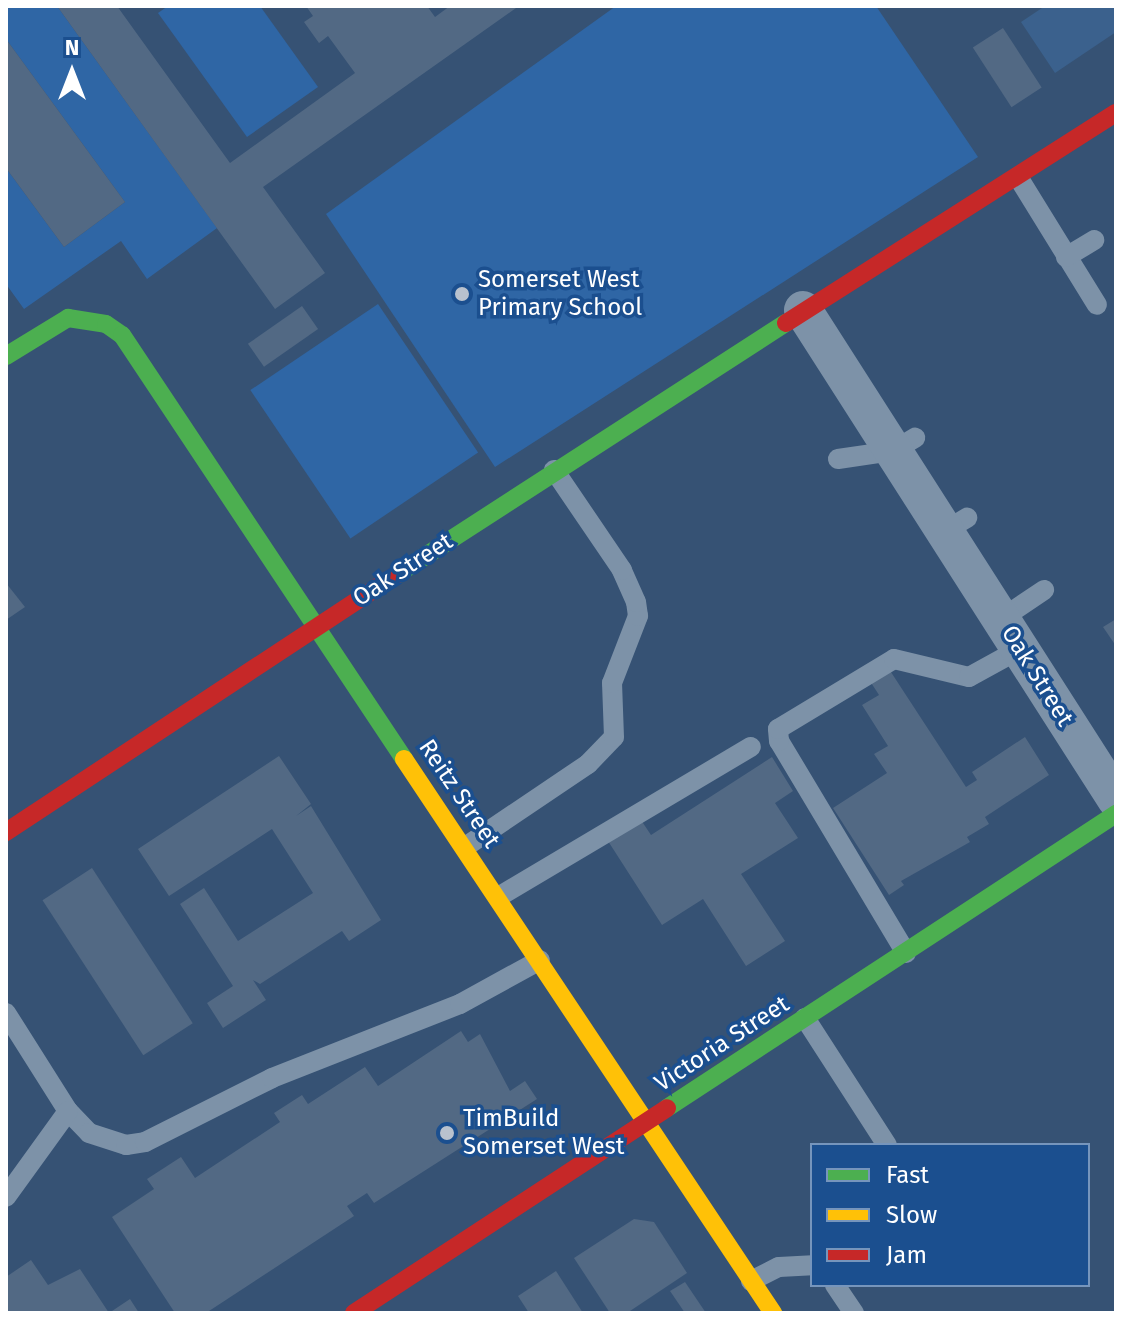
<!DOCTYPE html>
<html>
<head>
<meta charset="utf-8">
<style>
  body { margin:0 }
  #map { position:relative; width:1122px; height:1319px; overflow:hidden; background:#365274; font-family:"Fira Sans",sans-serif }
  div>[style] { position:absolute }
  .green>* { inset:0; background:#2f66a5; transform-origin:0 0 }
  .water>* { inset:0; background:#3b618d }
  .building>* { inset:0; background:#526984; transform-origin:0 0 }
  .lane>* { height:20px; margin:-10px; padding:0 10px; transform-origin:10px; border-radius:10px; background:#7d92a8 }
  .street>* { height:38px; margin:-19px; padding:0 19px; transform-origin:19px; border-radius:19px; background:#7d92a8 }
  .fast>* { height:18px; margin:-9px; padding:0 9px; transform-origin:9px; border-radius:9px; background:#4caf50 }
  .slow>* { height:18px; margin:-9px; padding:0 9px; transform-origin:9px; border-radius:9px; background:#ffc107 }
  .jam>* { height:18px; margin:-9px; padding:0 9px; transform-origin:9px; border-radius:9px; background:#c62828 }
  .dots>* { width:22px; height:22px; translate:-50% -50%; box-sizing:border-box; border:4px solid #1b4f8f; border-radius:50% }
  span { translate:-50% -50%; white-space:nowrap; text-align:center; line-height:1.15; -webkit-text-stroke:7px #1b4f8f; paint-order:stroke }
  .poi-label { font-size:24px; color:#fff }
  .left { translate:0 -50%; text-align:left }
  .street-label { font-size:24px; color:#fff }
  .frame { position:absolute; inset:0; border:8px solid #fff; pointer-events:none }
  .legend { position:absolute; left:810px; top:1143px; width:280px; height:144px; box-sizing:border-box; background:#1b4f8f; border:2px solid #7695bc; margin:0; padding:10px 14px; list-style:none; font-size:24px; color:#fff }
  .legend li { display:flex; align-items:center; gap:16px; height:40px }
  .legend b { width:40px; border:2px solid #7695bc }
  .north { position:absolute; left:32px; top:32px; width:80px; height:80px; -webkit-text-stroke:6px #1b4f8f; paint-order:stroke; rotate:0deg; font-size:22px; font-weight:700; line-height:32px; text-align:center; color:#fff }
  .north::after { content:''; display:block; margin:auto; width:28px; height:36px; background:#fff; clip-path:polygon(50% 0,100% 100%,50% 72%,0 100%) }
</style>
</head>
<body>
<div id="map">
  <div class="green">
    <div style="clip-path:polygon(6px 6px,57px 6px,217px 228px,147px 279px,121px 241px,24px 309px,6px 284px,6px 168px,64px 247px,125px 202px,6px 39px)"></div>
    <div style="clip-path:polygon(168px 6px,260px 6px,318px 87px,247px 137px,158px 13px)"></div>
    <div style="clip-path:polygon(616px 6px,876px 6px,978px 157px,495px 467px,326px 214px)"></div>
    <div style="left:378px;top:304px;width:179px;height:154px;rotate:56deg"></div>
  </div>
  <div class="water">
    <div style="clip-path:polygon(1045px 6px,1116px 6px,1116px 32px,1055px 73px,1021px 22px)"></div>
  </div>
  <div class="building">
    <div style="clip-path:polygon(57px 6px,117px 6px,230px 163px,355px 73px,328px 36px,319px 43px,304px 22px,313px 16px,306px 6px,427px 6px,435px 17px,450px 6px,516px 8px,263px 187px,325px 273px,275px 309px)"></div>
    <div style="left:1003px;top:28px;width:71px;height:36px;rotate:57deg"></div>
    <div style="clip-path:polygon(6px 39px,125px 202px,64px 247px,6px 168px)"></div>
    <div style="left:302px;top:306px;width:28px;height:66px;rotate:55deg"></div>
    <div style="clip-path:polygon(6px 583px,25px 607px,6px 620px)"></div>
    <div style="clip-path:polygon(1116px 619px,1116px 646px,1103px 627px)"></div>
    <div style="clip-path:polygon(887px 666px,966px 787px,977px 780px,972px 772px,1025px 737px,1049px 775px,985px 817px,989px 824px,967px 837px,970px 842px,901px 881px,904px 885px,889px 895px,833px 808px,887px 773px,874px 754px,888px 746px,862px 705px,879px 695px,868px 678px)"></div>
    <div style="clip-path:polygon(279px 756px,311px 804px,296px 816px,311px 806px,381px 920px,349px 941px,342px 931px,260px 984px,253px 980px,266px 1000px,223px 1028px,207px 1003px,233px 986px,180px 904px,204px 888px,238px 941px,313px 893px,272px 829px,169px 896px,138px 849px)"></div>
    <div style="clip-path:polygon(772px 757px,793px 791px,775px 803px,798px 838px,741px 874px,785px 941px,746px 966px,703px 899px,662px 925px,608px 841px,641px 820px,651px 835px)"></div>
    <div style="left:92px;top:868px;width:185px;height:59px;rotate:57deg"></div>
    <div style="clip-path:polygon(461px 1031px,468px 1042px,480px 1034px,510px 1091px,525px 1081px,537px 1099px,374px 1203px,367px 1193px,347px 1206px,354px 1216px,206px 1313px,175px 1313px,112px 1217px,154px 1189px,147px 1179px,181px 1157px,195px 1178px,280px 1122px,274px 1113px,302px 1095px,308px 1104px,365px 1067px,378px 1086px)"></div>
    <div style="clip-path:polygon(634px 1219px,654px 1222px,687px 1273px,627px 1313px,610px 1313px,574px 1258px)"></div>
    <div style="clip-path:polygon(31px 1260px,48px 1285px,80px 1269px,109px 1313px,130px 1299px,139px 1313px,6px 1313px,6px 1277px)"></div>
    <div style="clip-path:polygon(556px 1271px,583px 1313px,529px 1313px,518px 1296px)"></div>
    <div style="clip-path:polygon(685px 1282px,706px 1313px,685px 1313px,670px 1291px)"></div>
  </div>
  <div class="lane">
    <div style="left:1018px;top:177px;width:150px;rotate:58.3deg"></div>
    <div style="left:1066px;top:257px;width:33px;rotate:-31deg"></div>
    <div style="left:838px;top:459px;width:56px;rotate:-8.3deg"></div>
    <div style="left:893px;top:451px;width:26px;rotate:-31deg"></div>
    <div style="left:945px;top:531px;width:26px;rotate:-31deg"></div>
    <div style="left:1001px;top:619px;width:52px;rotate:-34deg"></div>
    <div style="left:465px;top:847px;width:148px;rotate:-34deg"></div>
    <div style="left:588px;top:764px;width:37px;rotate:-46deg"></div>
    <div style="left:614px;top:737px;width:54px;rotate:-92.1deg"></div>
    <div style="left:612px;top:683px;width:72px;rotate:-68.8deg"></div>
    <div style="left:638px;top:616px;width:14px;rotate:-98deg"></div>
    <div style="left:636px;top:602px;width:35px;rotate:-114deg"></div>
    <div style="left:622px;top:570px;width:121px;rotate:-124.2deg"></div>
    <div style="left:498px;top:897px;width:294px;rotate:-30.7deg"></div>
    <div style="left:906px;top:953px;width:247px;rotate:-120.9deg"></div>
    <div style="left:779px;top:741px;width:12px;rotate:-95deg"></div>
    <div style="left:778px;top:729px;width:135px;rotate:-31.1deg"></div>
    <div style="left:894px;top:659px;width:77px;rotate:13.5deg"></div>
    <div style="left:969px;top:677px;width:58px;rotate:-28.8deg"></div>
    <div style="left:6px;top:1013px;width:116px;rotate:57.7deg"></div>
    <div style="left:68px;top:1111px;width:30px;rotate:46deg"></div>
    <div style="left:89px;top:1133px;width:39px;rotate:18deg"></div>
    <div style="left:126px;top:1145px;width:19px;rotate:-9deg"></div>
    <div style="left:145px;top:1142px;width:142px;rotate:-26.7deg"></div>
    <div style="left:272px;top:1078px;width:202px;rotate:-21.5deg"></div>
    <div style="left:460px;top:1004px;width:91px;rotate:-28.8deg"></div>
    <div style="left:805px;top:1018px;width:151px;rotate:57.2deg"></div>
    <div style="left:6px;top:1197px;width:106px;rotate:-54.2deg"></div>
    <div style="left:751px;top:1281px;width:31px;rotate:-27deg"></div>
    <div style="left:779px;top:1267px;width:33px;rotate:-3deg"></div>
    <div style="left:835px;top:1285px;width:34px;rotate:56deg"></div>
  </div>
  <div class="street">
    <div style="left:803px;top:310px;width:581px;rotate:57.38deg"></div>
  </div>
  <div class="fast">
    <div style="left:6px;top:356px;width:73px;rotate:-31.5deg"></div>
    <div style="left:68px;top:318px;width:38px;rotate:9deg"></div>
    <div style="left:106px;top:324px;width:19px;rotate:35deg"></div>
    <div style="left:122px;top:335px;width:509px;rotate:56.37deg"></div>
    <div style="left:396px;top:575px;width:464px;rotate:-32.9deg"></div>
    <div style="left:667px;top:1108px;width:537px;rotate:-33.22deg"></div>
  </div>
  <div class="slow">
    <div style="left:404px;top:759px;width:666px;rotate:56.33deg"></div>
  </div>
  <div class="jam">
    <div style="left:786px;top:323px;width:391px;rotate:-32.5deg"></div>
    <div style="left:6px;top:832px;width:467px;rotate:-33.4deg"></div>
    <div style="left:354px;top:1313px;width:374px;rotate:-33.2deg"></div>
  </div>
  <div class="dots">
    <div style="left:462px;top:294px;background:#b9c2ce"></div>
    <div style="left:447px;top:1133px;background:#b9c2ce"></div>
  </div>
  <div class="poi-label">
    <span class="left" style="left:478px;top:294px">Somerset West<br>Primary School</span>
    <span class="left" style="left:463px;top:1133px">TimBuild<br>Somerset West</span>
  </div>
  <div class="street-label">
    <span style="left:403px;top:570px;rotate:-33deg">Oak Street</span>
    <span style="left:1037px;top:676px;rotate:58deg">Oak Street</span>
    <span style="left:459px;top:794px;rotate:56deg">Reitz Street</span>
    <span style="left:722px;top:1044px;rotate:-33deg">Victoria Street</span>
  </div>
  <div class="frame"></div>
  <ul class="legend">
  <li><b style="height:10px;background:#4caf50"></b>Fast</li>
  <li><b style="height:10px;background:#ffc107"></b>Slow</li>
  <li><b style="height:10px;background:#c62828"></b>Jam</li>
  </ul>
  <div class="north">N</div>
</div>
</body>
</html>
